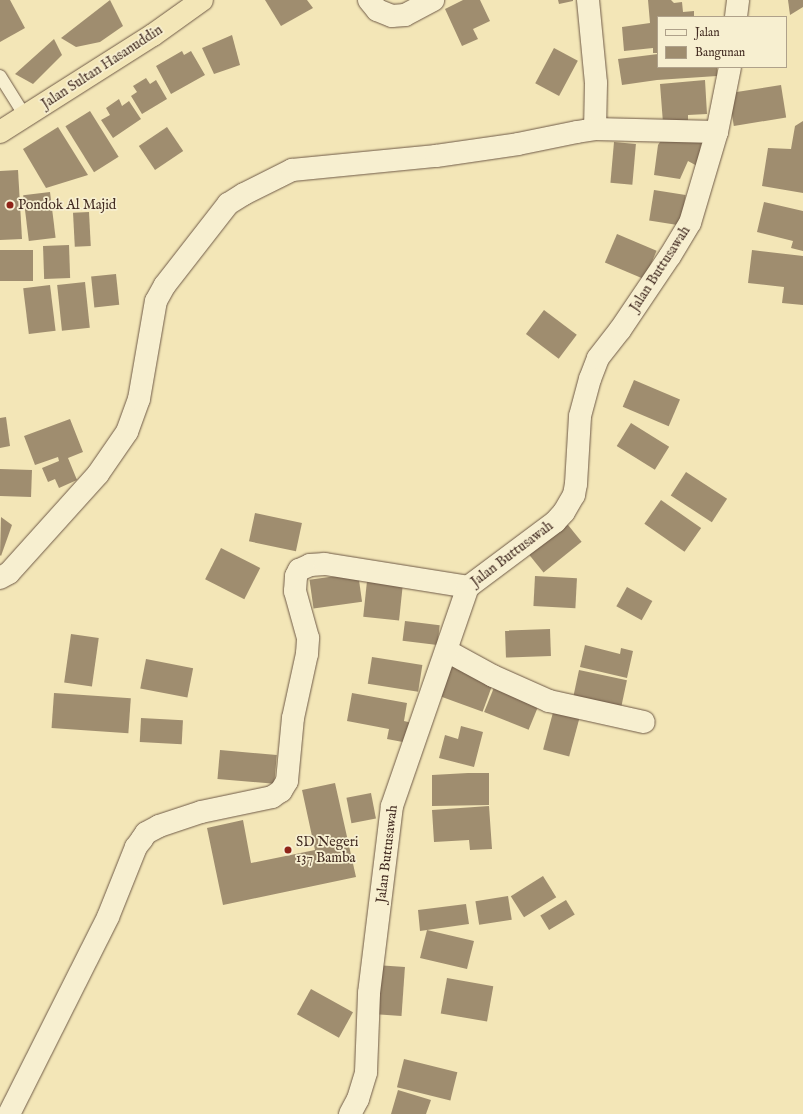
<!DOCTYPE html>
<html>
<head>
<meta charset="utf-8">
<style>
  body { margin:0 }
  #map { position:relative; width:803px; height:1114px; overflow:hidden; background:#f3e6b7; font-family:"IM FELL English",serif }
  div>[style] { position:absolute }
  .building>* { inset:0; background:#9f8d6f; transform-origin:0 0 }
  .roads { filter:drop-shadow(0 0 1px #6f5a47) drop-shadow(0 0 1px #6f5a47) }
  .service>* { height:12px; margin:-6px; padding:0 6px; transform-origin:6px; border-radius:6px; background:#f7efd0 }
  .minor>* { height:22px; margin:-11px; padding:0 11px; transform-origin:11px; border-radius:11px; background:#f7efd0 }
  .trunk>* { height:22px; margin:-11px; padding:0 11px; transform-origin:11px; border-radius:11px; background:#f3e6b7 }
  .dots>* { width:11px; height:11px; translate:-50% -50%; box-sizing:border-box; border:2px solid #f7efd0; border-radius:50% }
  span { translate:-50% -50%; white-space:nowrap; text-align:center; line-height:1.15; -webkit-text-stroke:3.5px #f7efd0; paint-order:stroke }
  .street-label { font-size:14px; color:#432c22 }
  .poi-label { font-size:14px; color:#432c22 }
  .left { translate:0 -50%; text-align:left }
  .legend { position:absolute; left:657px; top:16px; width:130px; height:52px; box-sizing:border-box; background:#f7efd0; border:1px solid #afa18a; margin:0; padding:5px 7px; list-style:none; font-size:12px; color:#432c22 }
  .legend li { display:flex; align-items:center; gap:8px; height:20px }
  .legend b { width:20px; border:1px solid #afa18a }
</style>
</head>
<body>
<div id="map">
  <div class="building">
    <div style="clip-path:polygon(0 0,10px 0,25px 28px,0 42px)"></div>
    <div style="clip-path:polygon(110px 0,123px 26px,100px 42px,76px 47px,61px 38px)"></div>
    <div style="clip-path:polygon(265px 0,307px 0,313px 8px,281px 26px)"></div>
    <div style="clip-path:polygon(463px 0,480px 0,490px 21px,473px 29px,478px 39px,462px 46px,445px 9px)"></div>
    <div style="clip-path:polygon(558px 0,573px 0,573px 1px,559px 4px)"></div>
    <div style="clip-path:polygon(648px 0,671px 0,674px 3px,682px 2px,683px 12px,694px 11px,694px 17px,658px 17px,658px 53px,653px 53px,653px 48px,624px 51px,622px 27px,650px 23px)"></div>
    <div style="clip-path:polygon(788px 0,803px 0,803px 7px,790px 15px)"></div>
    <div style="clip-path:polygon(232px 35px,240px 65px,214px 74px,202px 48px)"></div>
    <div style="clip-path:polygon(54px 39px,62px 55px,33px 84px,15px 74px)"></div>
    <div style="left:554px;top:48px;width:27px;height:40px;rotate:28deg"></div>
    <div style="clip-path:polygon(182px 51px,184px 55px,191px 51px,205px 75px,171px 94px,156px 66px)"></div>
    <div style="clip-path:polygon(658px 54px,658px 67px,717px 67px,717px 76px,657px 80px,622px 85px,618px 59px)"></div>
    <div style="clip-path:polygon(146px 78px,150px 84px,156px 80px,167px 99px,142px 114px,131px 96px,137px 92px,133px 86px)"></div>
    <div style="clip-path:polygon(705px 80px,707px 114px,688px 115px,688px 121px,663px 123px,660px 84px)"></div>
    <div style="left:781px;top:85px;width:33px;height:53px;rotate:81deg"></div>
    <div style="clip-path:polygon(119px 99px,122px 106px,129px 101px,141px 119px,113px 138px,101px 120px,110px 115px,106px 108px)"></div>
    <div style="left:90px;top:111px;width:54px;height:29px;rotate:58deg"></div>
    <div style="clip-path:polygon(803px 121px,803px 193px,762px 186px,768px 148px,791px 149px,795px 126px)"></div>
    <div style="clip-path:polygon(58px 127px,88px 175px,46px 188px,23px 149px)"></div>
    <div style="left:167px;top:127px;width:29px;height:34px;rotate:56deg"></div>
    <div style="clip-path:polygon(666px 133px,702px 140px,700px 151px,705px 155px,699px 167px,688px 161px,680px 179px,654px 175px,658px 145px)"></div>
    <div style="left:614px;top:142px;width:22px;height:41px;rotate:5deg"></div>
    <div style="clip-path:polygon(18px 170px,22px 239px,0 240px,0 171px)"></div>
    <div style="left:654px;top:190px;width:32px;height:31px;rotate:9deg"></div>
    <div style="left:50px;top:192px;width:46px;height:27px;rotate:83deg"></div>
    <div style="clip-path:polygon(764px 202px,803px 211px,803px 251px,791px 248px,793px 241px,757px 232px)"></div>
    <div style="left:89px;top:212px;width:34px;height:16px;rotate:87deg"></div>
    <div style="left:617px;top:234px;width:43px;height:31px;rotate:23deg"></div>
    <div style="left:69px;top:245px;width:33px;height:26px;rotate:88deg"></div>
    <div style="left:33px;top:250px;width:31px;height:33px;rotate:90deg"></div>
    <div style="clip-path:polygon(752px 250px,803px 256px,803px 305px,782px 303px,784px 287px,748px 283px)"></div>
    <div style="left:116px;top:274px;width:31px;height:25px;rotate:84deg"></div>
    <div style="left:85px;top:282px;width:46px;height:28px;rotate:84deg"></div>
    <div style="left:50px;top:285px;width:46px;height:27px;rotate:83deg"></div>
    <div style="left:544px;top:310px;width:41px;height:30px;rotate:37deg"></div>
    <div style="left:634px;top:380px;width:50px;height:29px;rotate:23deg"></div>
    <div style="clip-path:polygon(6px 417px,10px 446px,0 448px,0 418px)"></div>
    <div style="clip-path:polygon(70px 419px,83px 452px,68px 458px,77px 480px,59px 488px,55px 479px,48px 482px,42px 468px,59px 461px,58px 457px,35px 465px,24px 436px)"></div>
    <div style="left:631px;top:423px;width:45px;height:27px;rotate:32deg"></div>
    <div style="left:0;top:469px;width:32px;height:27px;rotate:2deg"></div>
    <div style="left:686px;top:472px;width:49px;height:28px;rotate:33deg"></div>
    <div style="left:661px;top:500px;width:49px;height:29px;rotate:35deg"></div>
    <div style="left:255px;top:513px;width:48px;height:29px;rotate:12deg"></div>
    <div style="clip-path:polygon(1px 517px,12px 525px,1px 556px,0 555px)"></div>
    <div style="left:564px;top:520px;width:28px;height:49px;rotate:51deg"></div>
    <div style="left:221px;top:548px;width:44px;height:35px;rotate:27deg"></div>
    <div style="left:358px;top:573px;width:29px;height:49px;rotate:82deg"></div>
    <div style="left:535px;top:576px;width:42px;height:30px;rotate:3deg"></div>
    <div style="left:367px;top:581px;width:36px;height:36px;rotate:6deg"></div>
    <div style="left:627px;top:587px;width:29px;height:22px;rotate:29deg"></div>
    <div style="left:405px;top:621px;width:35px;height:20px;rotate:7deg"></div>
    <div style="left:550px;top:629px;width:27px;height:45px;rotate:88deg"></div>
    <div style="left:71px;top:634px;width:28px;height:49px;rotate:8deg"></div>
    <div style="clip-path:polygon(585px 645px,620px 654px,621px 648px,633px 651px,627px 678px,580px 667px)"></div>
    <div style="left:372px;top:657px;width:51px;height:27px;rotate:9deg"></div>
    <div style="left:146px;top:659px;width:48px;height:30px;rotate:11deg"></div>
    <div style="left:451px;top:664px;width:46px;height:34px;rotate:20deg"></div>
    <div style="left:579px;top:670px;width:49px;height:29px;rotate:12deg"></div>
    <div style="left:495px;top:685px;width:48px;height:29px;rotate:22deg"></div>
    <div style="left:54px;top:693px;width:77px;height:35px;rotate:4deg"></div>
    <div style="clip-path:polygon(352px 693px,407px 703px,404px 721px,412px 723px,408px 743px,387px 739px,389px 729px,347px 721px)"></div>
    <div style="left:555px;top:705px;width:27px;height:46px;rotate:15deg"></div>
    <div style="left:141px;top:718px;width:42px;height:24px;rotate:3deg"></div>
    <div style="clip-path:polygon(461px 726px,483px 732px,474px 767px,439px 758px,445px 735px,458px 739px)"></div>
    <div style="left:220px;top:750px;width:57px;height:29px;rotate:5deg"></div>
    <div style="clip-path:polygon(468px 773px,489px 773px,489px 805px,432px 806px,432px 775px)"></div>
    <div style="clip-path:polygon(335px 783px,356px 877px,223px 905px,207px 828px,243px 820px,251px 863px,315px 850px,302px 790px)"></div>
    <div style="left:371px;top:793px;width:26px;height:25px;rotate:79deg"></div>
    <div style="clip-path:polygon(489px 806px,492px 849px,470px 850px,469px 840px,434px 842px,432px 810px)"></div>
    <div style="left:543px;top:876px;width:25px;height:38px;rotate:58deg"></div>
    <div style="left:508px;top:896px;width:24px;height:33px;rotate:81deg"></div>
    <div style="left:566px;top:900px;width:17px;height:30px;rotate:59deg"></div>
    <div style="clip-path:polygon(466px 904px,469px 924px,427px 930px,474px 941px,467px 969px,420px 958px,427px 930px,420px 931px,418px 910px)"></div>
    <div style="left:376px;top:965px;width:29px;height:49px;rotate:4deg"></div>
    <div style="left:447px;top:978px;width:47px;height:36px;rotate:10deg"></div>
    <div style="left:311px;top:989px;width:48px;height:29px;rotate:29deg"></div>
    <div style="left:404px;top:1059px;width:55px;height:29px;rotate:14deg"></div>
    <div style="clip-path:polygon(398px 1090px,431px 1100px,426px 1114px,391px 1114px)"></div>
  </div>
  <div class="roads">
    <div class="service">
      <div style="left:0;top:76px;width:47px;rotate:58deg"></div>
    </div>
    <div class="minor">
      <div style="left:369px;top:0;width:13px;rotate:51deg"></div>
      <div style="left:377px;top:10px;width:16px;rotate:22deg"></div>
      <div style="left:392px;top:16px;width:13px;rotate:-4deg"></div>
      <div style="left:405px;top:15px;width:32px;rotate:-28deg"></div>
      <div style="left:588px;top:0;width:83px;rotate:84.5deg"></div>
      <div style="left:596px;top:83px;width:46px;rotate:91.2deg"></div>
      <div style="left:736px;top:17px;width:17px;rotate:-83deg"></div>
      <div style="left:0;top:578px;width:10px;rotate:-29deg"></div>
      <div style="left:9px;top:573px;width:133px;rotate:-48deg"></div>
      <div style="left:98px;top:474px;width:51px;rotate:-55.4deg"></div>
      <div style="left:127px;top:432px;width:35px;rotate:-70deg"></div>
      <div style="left:139px;top:399px;width:99px;rotate:-80.2deg"></div>
      <div style="left:156px;top:301px;width:18px;rotate:-61deg"></div>
      <div style="left:165px;top:285px;width:103px;rotate:-52.1deg"></div>
      <div style="left:228px;top:204px;width:19px;rotate:-32deg"></div>
      <div style="left:244px;top:194px;width:54px;rotate:-26.6deg"></div>
      <div style="left:292px;top:170px;width:145px;rotate:-5.6deg"></div>
      <div style="left:436px;top:156px;width:83px;rotate:-8.3deg"></div>
      <div style="left:518px;top:144px;width:60px;rotate:-11.5deg"></div>
      <div style="left:577px;top:132px;width:18px;rotate:-9deg"></div>
      <div style="left:595px;top:129px;width:122px;rotate:1.4deg"></div>
      <div style="left:447px;top:651px;width:52px;rotate:28.5deg"></div>
      <div style="left:493px;top:676px;width:61px;rotate:24.1deg"></div>
      <div style="left:549px;top:701px;width:97px;rotate:12.5deg"></div>
      <div style="left:9px;top:1114px;width:220px;rotate:-63.3deg"></div>
      <div style="left:108px;top:917px;width:75px;rotate:-68.2deg"></div>
      <div style="left:136px;top:847px;width:10px;rotate:-53deg"></div>
      <div style="left:142px;top:839px;width:7px;rotate:-56deg"></div>
      <div style="left:146px;top:833px;width:15px;rotate:-28deg"></div>
      <div style="left:159px;top:826px;width:44px;rotate:-18.4deg"></div>
      <div style="left:201px;top:812px;width:73px;rotate:-11.9deg"></div>
      <div style="left:272px;top:797px;width:11px;rotate:-34deg"></div>
      <div style="left:281px;top:791px;width:12px;rotate:-59deg"></div>
      <div style="left:287px;top:781px;width:63px;rotate:-84.6deg"></div>
      <div style="left:293px;top:718px;width:66px;rotate:-77.7deg"></div>
      <div style="left:307px;top:654px;width:16px;rotate:-86deg"></div>
      <div style="left:308px;top:638px;width:49px;rotate:-105.5deg"></div>
      <div style="left:295px;top:591px;width:15px;rotate:-86deg"></div>
      <div style="left:296px;top:576px;width:7px;rotate:-63deg"></div>
      <div style="left:299px;top:570px;width:12px;rotate:-24deg"></div>
      <div style="left:310px;top:565px;width:15px;rotate:-4deg"></div>
      <div style="left:325px;top:564px;width:145px;rotate:9.1deg"></div>
      <div style="left:350px;top:1114px;width:17px;rotate:-62deg"></div>
      <div style="left:358px;top:1099px;width:28px;rotate:-73deg"></div>
      <div style="left:366px;top:1072px;width:79px;rotate:-87.8deg"></div>
      <div style="left:369px;top:993px;width:188px;rotate:-83deg"></div>
      <div style="left:392px;top:806px;width:232px;rotate:-70.9deg"></div>
      <div style="left:468px;top:587px;width:109px;rotate:-36.8deg"></div>
      <div style="left:555px;top:522px;width:13px;rotate:-48deg"></div>
      <div style="left:564px;top:512px;width:20px;rotate:-60deg"></div>
      <div style="left:574px;top:495px;width:11px;rotate:-80deg"></div>
      <div style="left:576px;top:484px;width:68px;rotate:-86.6deg"></div>
      <div style="left:580px;top:416px;width:38px;rotate:-75deg"></div>
      <div style="left:590px;top:379px;width:22px;rotate:-69deg"></div>
      <div style="left:598px;top:358px;width:36px;rotate:-52deg"></div>
      <div style="left:620px;top:330px;width:89px;rotate:-56deg"></div>
      <div style="left:670px;top:256px;width:39px;rotate:-59deg"></div>
      <div style="left:690px;top:223px;width:95px;rotate:-73.5deg"></div>
      <div style="left:717px;top:132px;width:66px;rotate:-78.7deg"></div>
    </div>
    <div class="trunk">
      <div style="left:0;top:132px;width:181px;rotate:-32.4deg"></div>
      <div style="left:153px;top:35px;width:60px;rotate:-35.5deg"></div>
    </div>
  </div>
  <div class="dots">
    <div style="left:10px;top:205px;background:#8f2418"></div>
    <div style="left:288px;top:850px;background:#8f2418"></div>
  </div>
  <div class="street-label">
    <span style="left:102px;top:67px;rotate:-33deg">Jalan Sultan Hasanuddin</span>
    <span style="left:660px;top:269px;rotate:-57deg">Jalan Buttusawah</span>
    <span style="left:512px;top:554px;rotate:-37deg">Jalan Buttusawah</span>
    <span style="left:387px;top:854px;rotate:-83deg">Jalan Buttusawah</span>
  </div>
  <div class="poi-label">
    <span class="left" style="left:18px;top:205px">Pondok Al Majid</span>
    <span class="left" style="left:296px;top:850px">SD Negeri<br>137 Bamba</span>
  </div>
  <ul class="legend">
  <li><b style="height:5px;background:#f7efd0"></b>Jalan</li>
  <li><b style="height:11px;background:#9f8d6f"></b>Bangunan</li>
  </ul>
</div>
</body>
</html>
